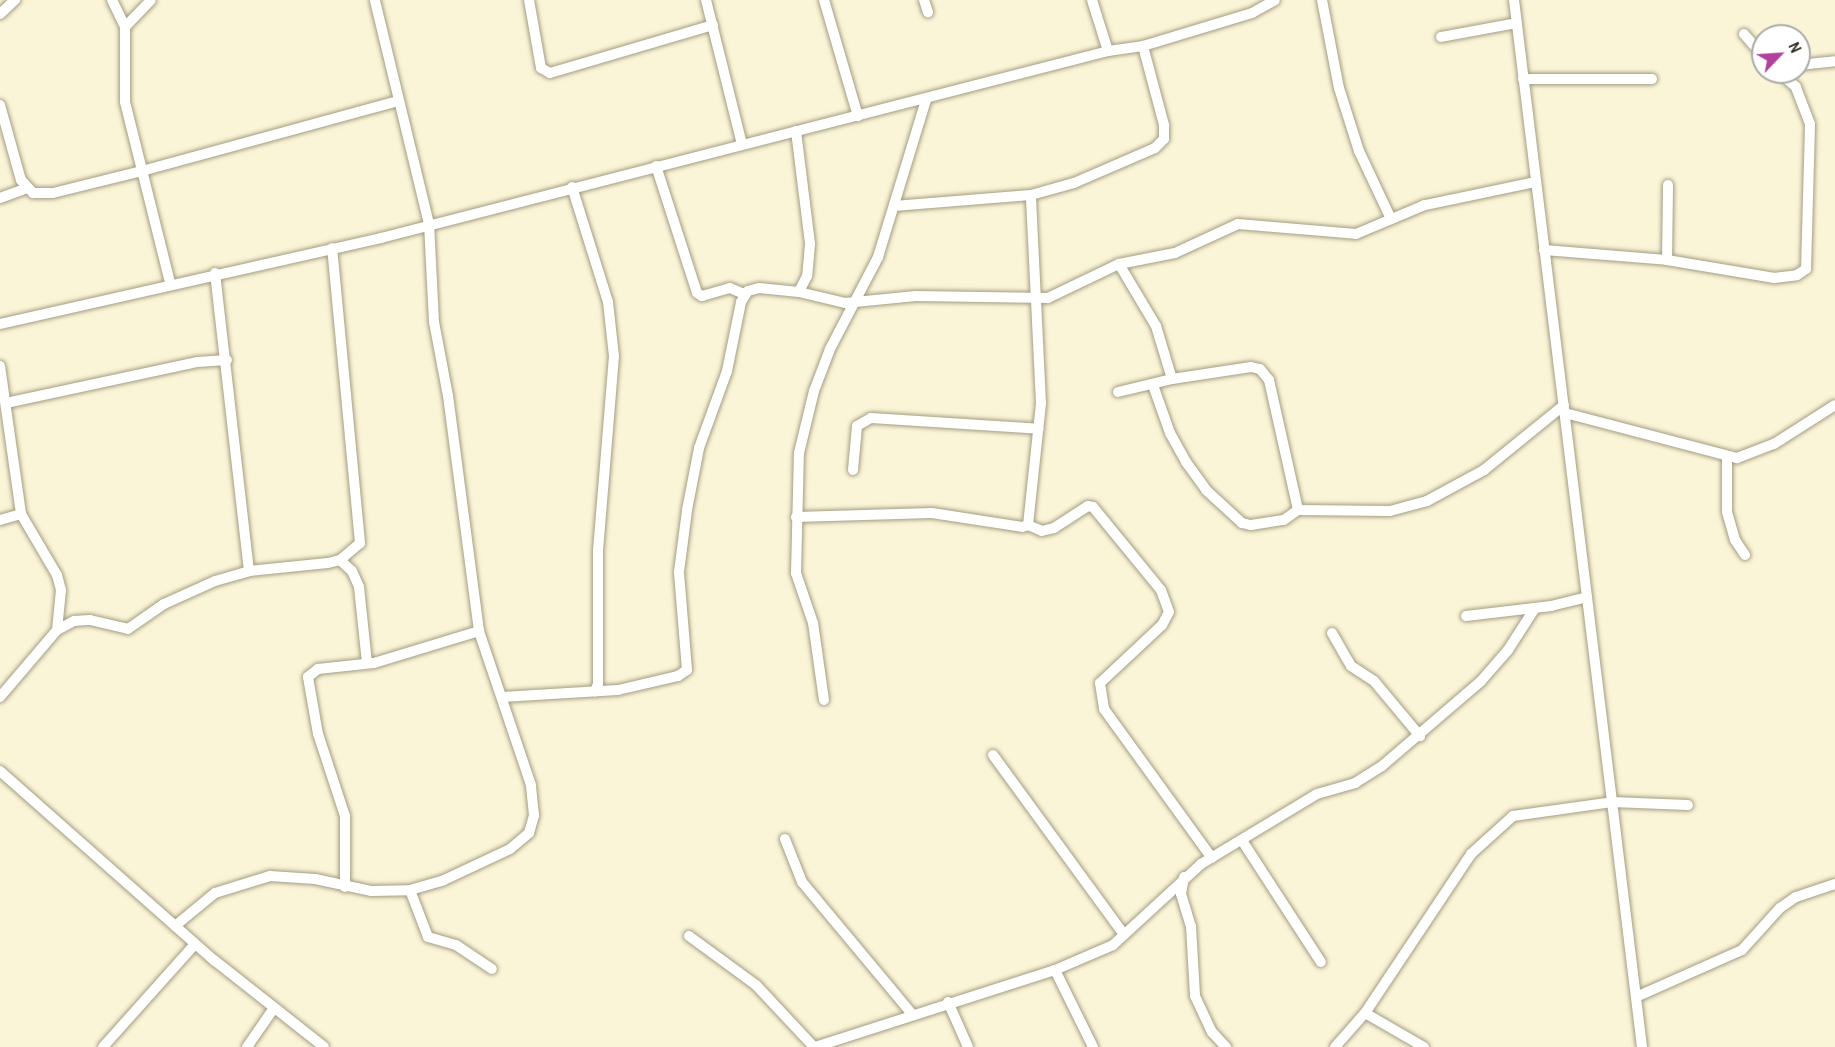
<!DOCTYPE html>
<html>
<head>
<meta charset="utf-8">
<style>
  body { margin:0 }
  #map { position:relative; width:1835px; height:1047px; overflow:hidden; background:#fbf5d8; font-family:"Archivo Narrow",sans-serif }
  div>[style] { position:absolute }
  .roads { filter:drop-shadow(0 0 2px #a39d82) drop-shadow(0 0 2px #a39d82) }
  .street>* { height:10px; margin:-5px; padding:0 5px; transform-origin:5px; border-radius:5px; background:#fff }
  span { translate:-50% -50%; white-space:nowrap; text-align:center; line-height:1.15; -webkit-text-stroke:6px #fff; paint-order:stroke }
  .north { position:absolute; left:1751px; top:24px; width:60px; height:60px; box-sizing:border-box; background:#fff; border:2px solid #acaba7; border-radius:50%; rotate:65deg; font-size:16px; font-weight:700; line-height:24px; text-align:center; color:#2f2d22 }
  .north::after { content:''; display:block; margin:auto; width:21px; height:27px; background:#b2419c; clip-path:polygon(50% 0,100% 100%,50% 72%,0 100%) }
</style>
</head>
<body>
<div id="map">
  <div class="roads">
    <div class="street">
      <div style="left:112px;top:0;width:30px;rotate:64deg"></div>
      <div style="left:125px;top:27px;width:75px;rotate:90deg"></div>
      <div style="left:125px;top:102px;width:187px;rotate:76deg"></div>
      <div style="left:529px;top:0;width:69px;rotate:80deg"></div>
      <div style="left:541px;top:68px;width:10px;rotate:29deg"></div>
      <div style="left:550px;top:73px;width:170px;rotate:-16.4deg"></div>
      <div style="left:706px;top:0;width:148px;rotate:76deg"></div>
      <div style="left:824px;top:0;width:121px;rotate:73.7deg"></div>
      <div style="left:924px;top:0;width:13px;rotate:72deg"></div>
      <div style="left:1092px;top:0;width:53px;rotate:72.6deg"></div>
      <div style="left:1322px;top:0;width:90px;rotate:79.1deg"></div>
      <div style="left:1339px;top:88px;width:66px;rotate:72.4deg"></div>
      <div style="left:1359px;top:151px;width:75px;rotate:64.8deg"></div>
      <div style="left:1514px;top:0;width:1055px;rotate:83.03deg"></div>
      <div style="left:0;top:14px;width:21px;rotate:-43deg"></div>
      <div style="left:125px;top:27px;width:37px;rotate:-46deg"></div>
      <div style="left:1744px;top:34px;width:29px;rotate:49deg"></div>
      <div style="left:1441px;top:37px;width:77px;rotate:-10.4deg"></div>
      <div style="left:1799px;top:65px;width:36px;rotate:-6deg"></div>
      <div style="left:1523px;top:79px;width:129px"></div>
      <div style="left:0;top:105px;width:78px;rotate:74.4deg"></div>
      <div style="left:21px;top:180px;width:18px;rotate:47deg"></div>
      <div style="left:33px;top:193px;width:20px"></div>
      <div style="left:53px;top:193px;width:92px;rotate:-13.9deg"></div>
      <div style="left:142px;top:171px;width:265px;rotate:-15.3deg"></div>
      <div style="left:796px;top:131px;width:114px;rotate:82.9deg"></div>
      <div style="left:810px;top:244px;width:32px;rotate:95deg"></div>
      <div style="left:807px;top:276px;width:18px;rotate:117deg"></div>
      <div style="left:656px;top:166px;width:133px;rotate:72.1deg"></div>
      <div style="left:697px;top:293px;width:6px;rotate:31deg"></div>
      <div style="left:702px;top:296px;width:29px;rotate:-16deg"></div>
      <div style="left:730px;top:288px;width:15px;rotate:23deg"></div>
      <div style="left:572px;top:187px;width:121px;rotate:72.6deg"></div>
      <div style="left:608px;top:302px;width:54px;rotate:83.7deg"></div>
      <div style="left:614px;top:356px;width:196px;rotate:94.7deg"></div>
      <div style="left:598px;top:551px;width:133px;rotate:90deg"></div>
      <div style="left:598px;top:684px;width:8px;rotate:113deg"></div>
      <div style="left:0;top:198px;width:27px;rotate:-20deg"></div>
      <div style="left:894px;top:206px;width:137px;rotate:-4.6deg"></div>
      <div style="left:1031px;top:195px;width:45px;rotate:-15.6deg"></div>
      <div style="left:1074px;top:183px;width:88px;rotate:-23.4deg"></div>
      <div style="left:1155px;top:148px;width:13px;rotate:-45deg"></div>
      <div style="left:1164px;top:139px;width:14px;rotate:-90deg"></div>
      <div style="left:1164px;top:125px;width:82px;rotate:-104.9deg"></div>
      <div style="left:1544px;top:250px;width:123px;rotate:4.6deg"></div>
      <div style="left:1667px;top:260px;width:109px;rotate:9.5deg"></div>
      <div style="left:1774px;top:278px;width:23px;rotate:-7deg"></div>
      <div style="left:1797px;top:275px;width:11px;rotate:-34deg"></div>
      <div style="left:1806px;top:269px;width:145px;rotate:-88.4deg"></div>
      <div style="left:1810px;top:124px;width:40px;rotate:-111deg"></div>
      <div style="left:1796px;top:87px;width:23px;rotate:-139deg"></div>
      <div style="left:1667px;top:260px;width:75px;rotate:-89.2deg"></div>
      <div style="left:1119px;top:264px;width:72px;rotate:59.2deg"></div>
      <div style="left:1156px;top:326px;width:55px;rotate:73.2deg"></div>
      <div style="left:215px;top:273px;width:300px;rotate:83.5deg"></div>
      <div style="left:0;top:324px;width:391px;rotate:-12.7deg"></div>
      <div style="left:381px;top:238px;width:751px;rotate:-14.42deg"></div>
      <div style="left:1108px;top:51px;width:35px;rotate:-8deg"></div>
      <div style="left:1143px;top:46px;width:114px;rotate:-16.8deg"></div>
      <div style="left:1252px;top:13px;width:26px;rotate:-29deg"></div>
      <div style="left:0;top:366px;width:149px;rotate:81.9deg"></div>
      <div style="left:21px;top:514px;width:71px;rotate:59.5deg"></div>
      <div style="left:57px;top:575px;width:16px;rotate:75deg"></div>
      <div style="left:61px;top:590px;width:40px;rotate:95.7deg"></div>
      <div style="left:1153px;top:385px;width:51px;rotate:70.5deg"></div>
      <div style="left:1170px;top:433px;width:33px;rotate:61deg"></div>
      <div style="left:1186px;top:462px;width:34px;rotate:54deg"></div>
      <div style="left:1206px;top:490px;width:49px;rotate:42.5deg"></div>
      <div style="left:1242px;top:523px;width:9px;rotate:13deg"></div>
      <div style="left:1251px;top:525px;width:33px;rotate:-9deg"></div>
      <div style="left:1284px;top:520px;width:17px;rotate:-36deg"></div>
      <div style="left:1298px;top:510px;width:92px;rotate:0.6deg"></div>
      <div style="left:1390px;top:511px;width:38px;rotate:-15deg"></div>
      <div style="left:1427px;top:501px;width:65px;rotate:-28.5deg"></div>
      <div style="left:1484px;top:470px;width:103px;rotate:-39.1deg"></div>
      <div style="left:1118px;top:392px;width:56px;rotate:-13.5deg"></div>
      <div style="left:1172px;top:379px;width:80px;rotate:-8.6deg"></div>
      <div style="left:1251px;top:367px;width:9px;rotate:13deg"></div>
      <div style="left:1260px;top:369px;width:14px;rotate:51deg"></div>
      <div style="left:1269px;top:380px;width:133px;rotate:77.4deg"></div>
      <div style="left:6px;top:403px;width:195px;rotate:-12.1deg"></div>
      <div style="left:197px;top:362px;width:30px;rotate:-4deg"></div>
      <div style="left:1565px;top:413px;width:178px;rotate:14.7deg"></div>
      <div style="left:1737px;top:458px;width:40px;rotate:-21deg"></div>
      <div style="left:1774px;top:444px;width:72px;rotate:-32.6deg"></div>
      <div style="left:1727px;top:458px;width:54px;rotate:90deg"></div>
      <div style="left:1727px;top:512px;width:29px;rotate:74deg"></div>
      <div style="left:1735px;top:540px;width:18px;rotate:56deg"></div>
      <div style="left:853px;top:470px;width:44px;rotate:-84.8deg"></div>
      <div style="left:857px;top:426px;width:16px;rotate:-30deg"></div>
      <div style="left:871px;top:418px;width:168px;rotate:3.7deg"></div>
      <div style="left:796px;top:517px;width:136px;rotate:-1.7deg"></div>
      <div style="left:932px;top:513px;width:91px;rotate:8.8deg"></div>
      <div style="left:1022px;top:527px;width:6px;rotate:-18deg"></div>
      <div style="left:1028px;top:525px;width:15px;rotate:23deg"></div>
      <div style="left:1042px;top:531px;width:12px;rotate:-14deg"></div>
      <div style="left:1054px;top:528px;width:40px;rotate:-32.9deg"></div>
      <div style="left:1088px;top:506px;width:5px;rotate:11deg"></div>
      <div style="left:1093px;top:507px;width:107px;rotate:50.7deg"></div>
      <div style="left:1161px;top:590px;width:23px;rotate:70deg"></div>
      <div style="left:1169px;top:612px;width:15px;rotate:118deg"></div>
      <div style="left:1162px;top:625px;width:85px;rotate:136.9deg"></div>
      <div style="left:1100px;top:683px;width:26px;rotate:81deg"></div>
      <div style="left:1104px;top:709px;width:184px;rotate:54.1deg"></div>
      <div style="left:0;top:520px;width:22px;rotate:-16deg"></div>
      <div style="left:1028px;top:525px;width:123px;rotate:-83.9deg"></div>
      <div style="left:1041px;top:403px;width:208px;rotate:-92.8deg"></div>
      <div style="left:340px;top:560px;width:16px;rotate:43deg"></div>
      <div style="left:352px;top:571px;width:17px;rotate:66deg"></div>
      <div style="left:359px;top:587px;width:76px;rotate:84deg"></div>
      <div style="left:1466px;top:616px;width:86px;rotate:-6.7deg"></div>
      <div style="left:1551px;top:606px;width:37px;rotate:-14deg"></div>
      <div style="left:1332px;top:633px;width:38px;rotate:60deg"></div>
      <div style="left:1351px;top:666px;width:27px;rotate:33deg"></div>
      <div style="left:1374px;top:681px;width:72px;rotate:50.1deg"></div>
      <div style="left:0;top:697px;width:88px;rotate:-49.6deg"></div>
      <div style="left:57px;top:630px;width:19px;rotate:-28deg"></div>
      <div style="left:74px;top:621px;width:16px;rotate:-4deg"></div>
      <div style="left:90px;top:620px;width:39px;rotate:13deg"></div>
      <div style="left:128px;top:629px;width:44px;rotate:-34.8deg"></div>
      <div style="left:164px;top:604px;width:56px;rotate:-24.3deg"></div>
      <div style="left:215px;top:581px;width:35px;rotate:-16deg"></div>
      <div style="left:249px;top:571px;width:79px;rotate:-5.8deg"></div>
      <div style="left:328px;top:563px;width:12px;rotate:-14deg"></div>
      <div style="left:340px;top:560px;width:26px;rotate:-40deg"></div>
      <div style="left:360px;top:543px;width:296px;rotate:-95.4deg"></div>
      <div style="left:502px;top:697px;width:116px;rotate:-3.5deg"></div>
      <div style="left:618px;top:690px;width:62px;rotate:-13.1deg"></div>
      <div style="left:678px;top:676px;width:11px;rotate:-34deg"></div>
      <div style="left:687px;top:670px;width:98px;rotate:-94.7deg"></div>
      <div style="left:679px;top:572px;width:63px;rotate:-82.6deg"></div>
      <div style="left:687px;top:510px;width:63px;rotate:-79deg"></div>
      <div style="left:699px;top:448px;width:82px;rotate:-70deg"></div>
      <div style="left:727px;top:371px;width:70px;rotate:-78.5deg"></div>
      <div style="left:741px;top:302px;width:13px;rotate:-58deg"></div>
      <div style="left:748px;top:291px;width:11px;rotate:-15deg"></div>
      <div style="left:759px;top:288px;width:40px;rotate:5.7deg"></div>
      <div style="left:799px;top:292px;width:47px;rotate:13.4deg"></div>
      <div style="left:845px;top:303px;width:71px;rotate:-5.6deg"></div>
      <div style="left:916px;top:296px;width:132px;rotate:0.9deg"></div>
      <div style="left:1048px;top:298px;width:79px;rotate:-25.6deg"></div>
      <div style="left:1119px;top:264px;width:57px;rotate:-11.1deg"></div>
      <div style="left:1175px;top:253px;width:69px;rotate:-24.7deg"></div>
      <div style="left:1238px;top:224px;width:118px;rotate:4.8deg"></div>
      <div style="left:1356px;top:234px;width:75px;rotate:-22.8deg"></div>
      <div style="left:1425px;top:205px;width:112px;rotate:-11.8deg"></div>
      <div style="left:824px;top:700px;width:78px;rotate:-98.1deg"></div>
      <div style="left:813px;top:623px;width:53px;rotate:-108.8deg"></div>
      <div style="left:796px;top:573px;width:120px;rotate:-88.6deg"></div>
      <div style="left:799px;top:453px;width:64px;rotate:-76.4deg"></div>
      <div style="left:814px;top:391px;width:45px;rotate:-69.1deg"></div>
      <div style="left:830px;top:349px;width:104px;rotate:-62.4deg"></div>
      <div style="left:878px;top:257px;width:164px;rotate:-73deg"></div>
      <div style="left:993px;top:755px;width:220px;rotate:53.9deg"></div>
      <div style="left:0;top:771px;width:286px;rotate:41.5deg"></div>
      <div style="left:214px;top:960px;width:140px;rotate:38.3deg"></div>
      <div style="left:785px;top:839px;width:46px;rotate:68.4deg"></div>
      <div style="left:802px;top:882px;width:172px;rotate:50.2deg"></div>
      <div style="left:1243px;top:842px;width:143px;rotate:57deg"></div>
      <div style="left:1184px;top:877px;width:17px;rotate:100deg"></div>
      <div style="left:1181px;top:894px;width:34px;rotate:73deg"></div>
      <div style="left:1191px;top:926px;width:70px;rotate:86.7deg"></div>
      <div style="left:1195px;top:996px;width:40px;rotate:65deg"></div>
      <div style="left:1212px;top:1032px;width:21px;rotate:47deg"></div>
      <div style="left:345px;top:887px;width:71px;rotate:-90deg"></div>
      <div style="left:345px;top:816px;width:86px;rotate:-108.2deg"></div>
      <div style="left:318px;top:734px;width:58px;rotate:-100deg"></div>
      <div style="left:308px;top:677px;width:13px;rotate:-39deg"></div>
      <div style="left:318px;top:669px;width:56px;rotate:-6.1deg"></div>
      <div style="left:374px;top:663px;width:110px;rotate:-16.9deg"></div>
      <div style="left:410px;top:890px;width:50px;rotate:69deg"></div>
      <div style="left:428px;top:937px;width:29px;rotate:16deg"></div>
      <div style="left:456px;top:945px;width:43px;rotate:33.7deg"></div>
      <div style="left:175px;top:926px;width:52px;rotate:-39.5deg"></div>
      <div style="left:215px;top:893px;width:58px;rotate:-17.2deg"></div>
      <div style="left:270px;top:876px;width:45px;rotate:3.8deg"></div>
      <div style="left:315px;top:879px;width:57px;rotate:12.1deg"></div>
      <div style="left:371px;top:891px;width:39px;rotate:-1deg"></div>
      <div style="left:410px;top:890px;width:35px;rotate:-16deg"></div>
      <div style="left:444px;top:880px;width:73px;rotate:-25.2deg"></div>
      <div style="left:510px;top:849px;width:25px;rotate:-40deg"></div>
      <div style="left:529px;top:833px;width:19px;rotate:-74deg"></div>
      <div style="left:534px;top:815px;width:30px;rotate:-96deg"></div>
      <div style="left:531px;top:785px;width:163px;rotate:-108.7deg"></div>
      <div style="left:479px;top:631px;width:237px;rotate:-97.5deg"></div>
      <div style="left:448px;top:396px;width:75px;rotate:-100.7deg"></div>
      <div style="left:434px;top:322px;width:98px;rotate:-92.9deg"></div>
      <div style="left:429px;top:224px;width:230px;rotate:-103.6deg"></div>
      <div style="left:689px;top:936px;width:83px;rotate:36.2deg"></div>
      <div style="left:756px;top:985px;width:85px;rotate:46.9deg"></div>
      <div style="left:1055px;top:970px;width:86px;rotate:63.7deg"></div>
      <div style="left:1636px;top:997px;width:116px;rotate:-23.9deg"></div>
      <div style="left:1742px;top:950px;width:57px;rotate:-47.9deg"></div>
      <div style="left:1780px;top:908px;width:19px;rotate:-35deg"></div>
      <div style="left:1796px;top:897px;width:41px;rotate:-18.4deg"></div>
      <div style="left:948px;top:1002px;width:49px;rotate:66deg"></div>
      <div style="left:1365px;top:1013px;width:68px;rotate:30deg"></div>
      <div style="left:103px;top:1047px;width:138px;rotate:-48.2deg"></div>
      <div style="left:247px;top:1047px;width:47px;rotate:-55.3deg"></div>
      <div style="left:815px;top:1047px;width:252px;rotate:-17.8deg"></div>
      <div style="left:1055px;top:970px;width:63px;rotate:-23.3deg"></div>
      <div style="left:1113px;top:945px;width:120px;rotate:-42.6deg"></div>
      <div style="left:1201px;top:864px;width:135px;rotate:-31.1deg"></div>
      <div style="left:1317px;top:794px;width:40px;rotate:-16deg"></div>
      <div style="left:1355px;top:783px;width:32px;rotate:-32deg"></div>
      <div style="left:1382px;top:766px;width:130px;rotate:-40.6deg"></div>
      <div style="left:1481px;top:681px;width:41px;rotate:-48.9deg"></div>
      <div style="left:1508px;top:650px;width:50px;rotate:-57.3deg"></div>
      <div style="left:1335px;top:1047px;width:45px;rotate:-48.6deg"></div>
      <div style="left:1365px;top:1013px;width:191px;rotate:-56.3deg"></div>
      <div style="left:1471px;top:854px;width:57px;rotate:-42.1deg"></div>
      <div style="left:1513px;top:816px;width:100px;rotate:-8deg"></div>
      <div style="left:1612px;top:802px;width:76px;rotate:2.3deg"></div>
    </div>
  </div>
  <div class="north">N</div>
</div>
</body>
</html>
